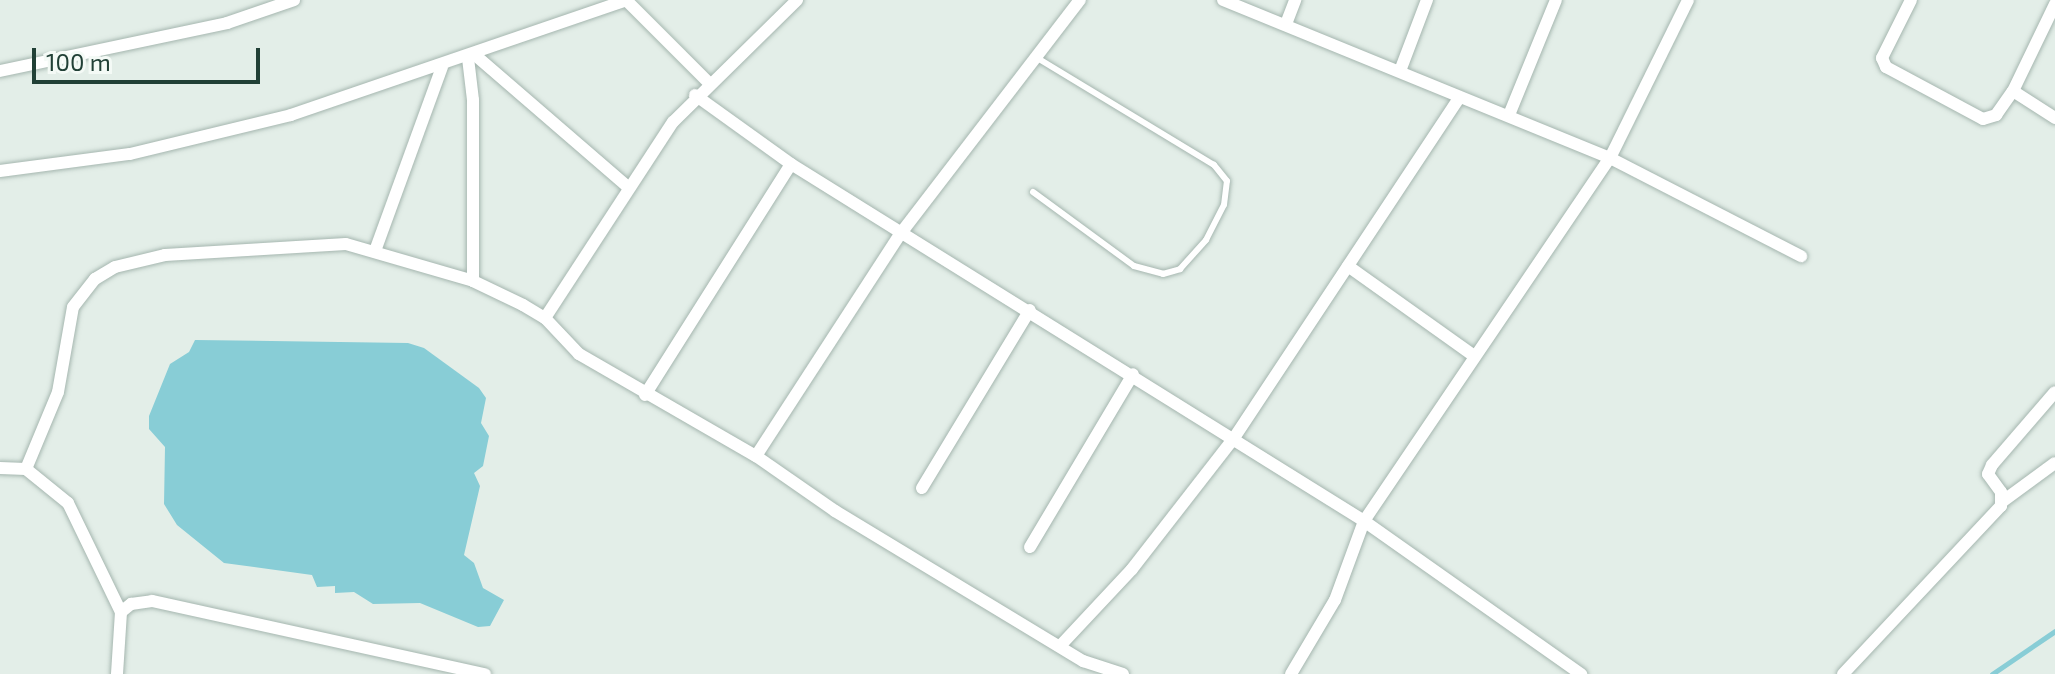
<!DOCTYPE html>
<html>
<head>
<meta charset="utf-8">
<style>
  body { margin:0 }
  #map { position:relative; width:2055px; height:674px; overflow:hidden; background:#e3eee8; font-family:"Exo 2",sans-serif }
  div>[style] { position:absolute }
  .water>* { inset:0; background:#88cdd6 }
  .stream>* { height:5px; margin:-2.5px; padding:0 2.5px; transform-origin:2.5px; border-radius:2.5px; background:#88cdd6 }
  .roads { filter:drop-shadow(0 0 2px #a5b6af) drop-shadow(0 0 2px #a5b6af) }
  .lane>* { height:6px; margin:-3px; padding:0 3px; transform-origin:3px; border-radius:3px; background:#fff }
  .street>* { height:12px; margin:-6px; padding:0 6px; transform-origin:6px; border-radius:6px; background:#fff }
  span { translate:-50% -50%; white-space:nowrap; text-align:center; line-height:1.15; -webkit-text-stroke:6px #f4faf6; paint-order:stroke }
  .scale { position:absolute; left:32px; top:48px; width:228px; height:36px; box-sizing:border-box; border:4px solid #214036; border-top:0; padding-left:10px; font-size:24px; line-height:28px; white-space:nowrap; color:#214036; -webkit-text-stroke:6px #f4faf6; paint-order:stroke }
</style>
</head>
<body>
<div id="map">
  <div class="water">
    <div style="clip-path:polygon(195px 340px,408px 343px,424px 348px,479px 388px,486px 398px,481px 423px,489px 436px,483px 466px,474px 473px,480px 486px,464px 555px,474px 563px,483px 588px,504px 600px,490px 626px,478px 627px,420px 603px,373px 604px,354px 592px,335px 593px,335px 586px,317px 587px,312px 575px,224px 563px,177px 525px,164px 504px,165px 447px,149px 429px,149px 416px,170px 364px,189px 352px)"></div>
  </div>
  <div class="stream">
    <div style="left:1992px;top:674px;width:76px;rotate:-34.3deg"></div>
  </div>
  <div class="roads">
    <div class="lane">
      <div style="left:1033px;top:192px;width:125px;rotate:36.2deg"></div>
      <div style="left:1134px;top:266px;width:30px;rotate:15deg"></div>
      <div style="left:1163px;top:274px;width:18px;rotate:-16deg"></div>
      <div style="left:1180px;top:269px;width:39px;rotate:-48deg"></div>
      <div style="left:1206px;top:240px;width:39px;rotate:-63deg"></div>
      <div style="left:1224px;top:205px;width:24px;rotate:-83deg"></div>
      <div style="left:1227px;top:181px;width:21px;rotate:-129deg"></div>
      <div style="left:1214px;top:165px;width:208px;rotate:-148.8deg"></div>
    </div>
    <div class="street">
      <div style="left:626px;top:0;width:117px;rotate:45deg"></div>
      <div style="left:1223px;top:0;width:418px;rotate:22.2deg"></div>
      <div style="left:1610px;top:158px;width:215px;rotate:27.2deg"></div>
      <div style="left:1911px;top:0;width:65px;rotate:116.6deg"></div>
      <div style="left:1882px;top:58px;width:10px;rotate:66deg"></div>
      <div style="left:1886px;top:67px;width:110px;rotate:28.2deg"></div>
      <div style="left:1983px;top:119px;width:14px;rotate:-17deg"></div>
      <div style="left:1996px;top:115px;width:29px;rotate:-55deg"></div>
      <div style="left:2013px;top:91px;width:97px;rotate:-64.2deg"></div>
      <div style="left:1286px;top:24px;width:26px;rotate:-69deg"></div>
      <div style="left:475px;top:55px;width:202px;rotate:40.8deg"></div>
      <div style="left:468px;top:58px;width:42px;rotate:83.2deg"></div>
      <div style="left:473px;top:100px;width:181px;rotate:90deg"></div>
      <div style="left:0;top:71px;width:232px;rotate:-11.9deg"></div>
      <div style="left:227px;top:23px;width:71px;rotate:-18.9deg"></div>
      <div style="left:1400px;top:71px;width:76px;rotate:-69.2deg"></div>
      <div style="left:2013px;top:91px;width:50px;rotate:32.7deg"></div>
      <div style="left:695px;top:95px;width:118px;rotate:35.7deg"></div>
      <div style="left:791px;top:164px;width:675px;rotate:31.92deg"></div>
      <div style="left:1364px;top:521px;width:266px;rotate:35.2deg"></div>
      <div style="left:1509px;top:115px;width:124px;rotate:-67.8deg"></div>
      <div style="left:0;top:171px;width:131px;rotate:-7.5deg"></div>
      <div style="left:130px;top:154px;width:166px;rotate:-13.6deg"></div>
      <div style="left:291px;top:115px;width:355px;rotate:-18.9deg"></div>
      <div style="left:375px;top:251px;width:196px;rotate:-70deg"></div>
      <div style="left:1348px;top:266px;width:155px;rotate:35.5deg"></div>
      <div style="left:545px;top:318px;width:234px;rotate:-56.9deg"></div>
      <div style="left:673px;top:122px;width:174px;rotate:-44.5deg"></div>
      <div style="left:645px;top:395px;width:273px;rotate:-57.7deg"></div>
      <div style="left:756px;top:456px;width:266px;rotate:-57deg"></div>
      <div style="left:901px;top:233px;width:294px;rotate:-52.5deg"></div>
      <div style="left:0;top:468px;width:26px;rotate:2deg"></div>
      <div style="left:26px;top:469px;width:54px;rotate:39deg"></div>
      <div style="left:68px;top:503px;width:121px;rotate:64.1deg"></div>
      <div style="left:121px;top:612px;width:62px;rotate:93.7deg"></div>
      <div style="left:26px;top:469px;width:83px;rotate:-67.4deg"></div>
      <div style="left:58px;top:392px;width:86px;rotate:-80deg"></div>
      <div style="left:73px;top:307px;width:36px;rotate:-52deg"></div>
      <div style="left:95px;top:279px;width:23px;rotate:-31deg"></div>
      <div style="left:115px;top:267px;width:51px;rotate:-13.5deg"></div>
      <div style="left:165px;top:255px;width:181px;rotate:-3.5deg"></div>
      <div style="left:346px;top:244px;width:132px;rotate:16.2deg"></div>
      <div style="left:473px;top:281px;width:55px;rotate:25.6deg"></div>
      <div style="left:523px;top:305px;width:26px;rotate:31deg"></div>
      <div style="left:545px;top:318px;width:50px;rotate:46.6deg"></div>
      <div style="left:579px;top:354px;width:204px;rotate:30deg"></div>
      <div style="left:756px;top:456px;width:96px;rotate:34.8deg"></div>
      <div style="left:835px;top:511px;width:290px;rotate:31.2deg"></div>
      <div style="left:1083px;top:661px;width:42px;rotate:18deg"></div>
      <div style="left:922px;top:488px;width:208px;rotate:-58.8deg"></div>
      <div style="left:2003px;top:501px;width:64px;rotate:-36.2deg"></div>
      <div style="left:1030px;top:547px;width:201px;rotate:-59.2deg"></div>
      <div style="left:121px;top:612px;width:13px;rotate:-39deg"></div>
      <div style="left:131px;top:604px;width:21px;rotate:-8deg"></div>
      <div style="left:152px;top:601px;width:341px;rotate:12.4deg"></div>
      <div style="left:1060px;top:646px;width:105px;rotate:-46.9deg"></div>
      <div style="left:1132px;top:569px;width:166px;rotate:-52.1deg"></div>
      <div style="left:1234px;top:438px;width:406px;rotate:-56.5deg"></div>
      <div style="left:1291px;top:674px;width:86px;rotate:-59.3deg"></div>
      <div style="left:1335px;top:600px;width:84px;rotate:-69.8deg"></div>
      <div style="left:1364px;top:521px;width:439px;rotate:-55.9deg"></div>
      <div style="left:1610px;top:158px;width:176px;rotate:-63.7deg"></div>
      <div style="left:1843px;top:674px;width:231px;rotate:-46.8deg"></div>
      <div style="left:2001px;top:506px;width:14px;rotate:-90deg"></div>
      <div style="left:2001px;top:492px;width:22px;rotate:-126deg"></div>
      <div style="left:1988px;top:474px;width:10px;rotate:-66deg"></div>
      <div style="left:1992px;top:465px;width:96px;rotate:-49.2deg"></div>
    </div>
  </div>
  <div class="scale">100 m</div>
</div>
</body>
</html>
